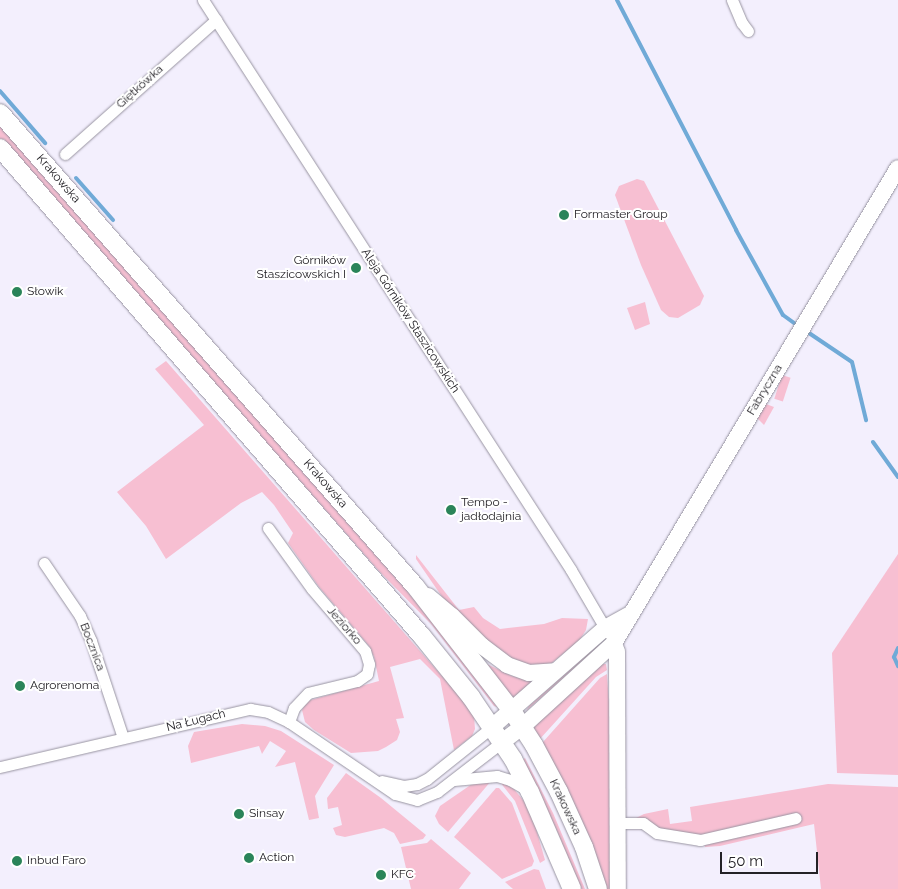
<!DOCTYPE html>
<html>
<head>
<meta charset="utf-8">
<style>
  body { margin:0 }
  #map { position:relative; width:898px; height:889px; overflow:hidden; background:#f3effd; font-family:Raleway,sans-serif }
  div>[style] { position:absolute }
  .green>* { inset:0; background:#f7bfd2; transform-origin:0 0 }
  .stream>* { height:4px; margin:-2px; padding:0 2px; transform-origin:2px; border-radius:2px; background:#70aad7 }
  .roads { filter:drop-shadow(0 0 1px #9894a1) drop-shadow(0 0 1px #9894a1) }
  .street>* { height:11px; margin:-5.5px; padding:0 5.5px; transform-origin:5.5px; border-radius:5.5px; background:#fff }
  .secondary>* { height:16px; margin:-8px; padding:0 8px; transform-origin:8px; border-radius:8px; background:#fff }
  .primary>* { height:18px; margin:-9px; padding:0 9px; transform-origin:9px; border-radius:9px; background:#fff }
  .dots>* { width:14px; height:14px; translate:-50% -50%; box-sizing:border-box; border:2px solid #fff; border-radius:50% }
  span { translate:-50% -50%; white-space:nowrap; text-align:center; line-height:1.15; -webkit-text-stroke:4px #fff; paint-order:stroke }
  .street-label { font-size:12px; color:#232126 }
  .poi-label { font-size:12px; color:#232126 }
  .left { translate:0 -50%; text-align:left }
  .right { translate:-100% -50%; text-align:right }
  .scale { position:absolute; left:720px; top:852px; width:98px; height:22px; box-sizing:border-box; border:2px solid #232126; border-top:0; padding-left:6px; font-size:15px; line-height:18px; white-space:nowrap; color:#232126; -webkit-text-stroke:4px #fff; paint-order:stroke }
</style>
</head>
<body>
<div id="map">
  <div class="green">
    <div style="clip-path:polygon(0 125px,441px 630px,497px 707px,494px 706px,431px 624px,378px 570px,0 139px)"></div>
    <div style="clip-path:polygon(637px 179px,644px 181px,704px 296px,700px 305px,678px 318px,669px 317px,661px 310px,641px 265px,615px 195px,619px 186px)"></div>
    <div style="clip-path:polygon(645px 302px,650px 324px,635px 330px,627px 308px)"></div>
    <div style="clip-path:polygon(166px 361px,441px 675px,459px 693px,474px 716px,475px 729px,472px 736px,454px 750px,440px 679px,420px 659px,390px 667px,404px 718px,396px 719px,400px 732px,397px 740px,386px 747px,378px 751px,351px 753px,314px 730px,305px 722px,302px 710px,307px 701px,379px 681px,374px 657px,369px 646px,319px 587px,288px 543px,293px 533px,274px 505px,262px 492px,241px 503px,166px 559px,146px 526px,117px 492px,204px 425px,155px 369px)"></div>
    <div style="left:782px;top:375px;width:9px;height:25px;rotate:18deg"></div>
    <div style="clip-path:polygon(766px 404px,774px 407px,764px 425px,757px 418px)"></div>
    <div style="clip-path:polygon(898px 554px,898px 775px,837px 773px,832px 653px)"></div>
    <div style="clip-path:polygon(416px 555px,459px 610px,474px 607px,483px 618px,500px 629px,544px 624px,562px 618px,588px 619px,586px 630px,579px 641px,548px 666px,539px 668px,512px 662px,447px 604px,416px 559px)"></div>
    <div style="clip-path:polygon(597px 646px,599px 646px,526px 711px,529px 706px)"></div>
    <div style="clip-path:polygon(487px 664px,512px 676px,533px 681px,513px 699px)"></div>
    <div style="clip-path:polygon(602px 664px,606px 664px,607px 670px,596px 677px,539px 740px,532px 728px)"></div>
    <div style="clip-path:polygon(607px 674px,611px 732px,610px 889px,607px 889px,592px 848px,542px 745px,543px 742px,600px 678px)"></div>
    <div style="clip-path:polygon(242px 724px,265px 726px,281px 731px,334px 765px,315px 796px,319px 818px,309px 820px,295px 762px,275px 767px,286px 751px,270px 741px,262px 754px,259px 746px,191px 763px,188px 746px,194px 732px)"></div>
    <div style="clip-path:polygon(525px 758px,553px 813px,585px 889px,580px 889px,557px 831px,522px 760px)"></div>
    <div style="clip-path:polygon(346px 773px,381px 798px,426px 835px,423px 839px,400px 844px,394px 833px,384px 828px,345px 837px,336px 835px,333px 828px,342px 825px,338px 807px,328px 809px,327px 798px)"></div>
    <div style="clip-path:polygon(491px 781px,448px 832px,439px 824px,435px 816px,440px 806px,472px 784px)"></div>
    <div style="clip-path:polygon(500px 782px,513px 788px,524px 801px,533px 818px,545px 860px,540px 863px,515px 801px)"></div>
    <div style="clip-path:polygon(828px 784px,898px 787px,898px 889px,821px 889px,814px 824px,720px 846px,705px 847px,704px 839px,664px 832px,636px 818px,644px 814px,668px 809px,670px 824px,692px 821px,690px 807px)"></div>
    <div style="clip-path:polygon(496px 788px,499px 788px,512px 803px,534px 861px,532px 866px,502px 879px,454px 837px)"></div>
    <div style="clip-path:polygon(431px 839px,471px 873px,459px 889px,411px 889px,401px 847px,427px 843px)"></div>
    <div style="clip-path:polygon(534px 869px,539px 870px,546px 889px,513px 889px,505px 882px)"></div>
  </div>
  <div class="stream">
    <div style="left:617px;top:0;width:259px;rotate:62.6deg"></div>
    <div style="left:736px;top:230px;width:97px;rotate:61.1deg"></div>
    <div style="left:783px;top:315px;width:19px;rotate:36deg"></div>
    <div style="left:0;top:91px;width:69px;rotate:49.1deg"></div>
    <div style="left:76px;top:178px;width:56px;rotate:48.6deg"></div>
    <div style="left:806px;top:331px;width:55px;rotate:34deg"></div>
    <div style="left:852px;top:362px;width:60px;rotate:76.4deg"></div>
    <div style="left:873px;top:442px;width:43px;rotate:54.5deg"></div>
    <div style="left:898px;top:648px;width:10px;rotate:114deg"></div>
    <div style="left:894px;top:657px;width:10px;rotate:66deg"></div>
  </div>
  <div class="roads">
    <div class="street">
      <div style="left:203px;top:0;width:678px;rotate:57.15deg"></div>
      <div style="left:571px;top:570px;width:73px;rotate:59.6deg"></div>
      <div style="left:732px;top:0;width:25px;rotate:67deg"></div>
      <div style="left:742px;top:23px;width:10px;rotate:53deg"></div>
      <div style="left:65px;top:154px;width:202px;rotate:-41.6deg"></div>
      <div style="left:268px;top:528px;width:75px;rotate:54.2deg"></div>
      <div style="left:312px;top:589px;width:82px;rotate:49.5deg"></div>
      <div style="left:365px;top:651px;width:14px;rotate:73deg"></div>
      <div style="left:369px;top:664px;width:10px;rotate:101deg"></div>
      <div style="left:367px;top:674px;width:12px;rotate:145deg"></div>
      <div style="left:357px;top:681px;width:50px;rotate:166.2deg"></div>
      <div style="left:308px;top:693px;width:21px;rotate:133deg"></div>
      <div style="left:294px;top:708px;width:15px;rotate:110deg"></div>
      <div style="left:44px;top:563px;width:64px;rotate:55.8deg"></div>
      <div style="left:80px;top:616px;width:27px;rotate:66deg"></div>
      <div style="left:91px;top:641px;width:102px;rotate:71.7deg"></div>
      <div style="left:0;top:767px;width:257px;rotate:-13.1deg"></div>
      <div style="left:250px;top:709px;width:18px;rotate:9deg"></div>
      <div style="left:268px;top:712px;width:23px;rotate:25deg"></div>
      <div style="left:289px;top:722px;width:128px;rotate:34.2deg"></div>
      <div style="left:395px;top:794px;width:23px;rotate:15deg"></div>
      <div style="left:417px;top:800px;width:22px;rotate:-22deg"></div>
      <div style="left:437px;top:792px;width:82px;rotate:-37.6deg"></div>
      <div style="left:454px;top:780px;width:43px;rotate:-5.3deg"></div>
      <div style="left:497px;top:776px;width:14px;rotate:17deg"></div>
      <div style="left:510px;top:780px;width:20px;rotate:30deg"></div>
      <div style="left:382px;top:781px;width:23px;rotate:13deg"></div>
      <div style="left:404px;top:786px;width:13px;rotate:-9deg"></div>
      <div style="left:417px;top:784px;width:11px;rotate:-27deg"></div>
      <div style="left:427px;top:779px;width:83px;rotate:-38.7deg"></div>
      <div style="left:617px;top:823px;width:26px"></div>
      <div style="left:643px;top:823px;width:17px;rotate:36deg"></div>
      <div style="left:657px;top:833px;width:44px;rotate:9.2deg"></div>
      <div style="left:700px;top:840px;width:98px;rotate:-12.9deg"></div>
    </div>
    <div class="secondary">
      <div style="left:428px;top:596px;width:31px;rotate:40deg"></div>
      <div style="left:452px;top:616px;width:42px;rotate:45deg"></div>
      <div style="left:482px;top:646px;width:31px;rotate:37deg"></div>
      <div style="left:507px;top:665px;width:23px;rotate:20deg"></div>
      <div style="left:529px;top:673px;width:26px;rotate:-4deg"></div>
      <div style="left:614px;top:643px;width:9px;rotate:72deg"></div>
      <div style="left:617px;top:652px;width:237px;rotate:89.8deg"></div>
      <div style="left:492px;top:727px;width:150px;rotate:-41.2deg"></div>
      <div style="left:605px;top:628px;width:31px;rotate:-29deg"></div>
      <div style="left:502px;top:742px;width:25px;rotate:-37deg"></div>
      <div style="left:522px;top:727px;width:125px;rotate:-42.4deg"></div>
      <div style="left:614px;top:643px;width:553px;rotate:-59.13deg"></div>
    </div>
    <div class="primary">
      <div style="left:0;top:113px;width:629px;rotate:48.74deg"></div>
      <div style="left:415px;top:586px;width:158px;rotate:52.2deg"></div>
      <div style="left:512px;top:711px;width:40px;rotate:57.1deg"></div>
      <div style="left:534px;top:745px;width:53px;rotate:62deg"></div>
      <div style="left:559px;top:792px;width:60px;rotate:65.6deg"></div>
      <div style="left:584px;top:847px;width:44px;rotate:71.6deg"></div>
      <div style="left:0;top:148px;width:644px;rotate:49.16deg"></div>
      <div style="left:421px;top:635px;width:80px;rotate:51.1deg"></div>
      <div style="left:471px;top:697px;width:75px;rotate:55.9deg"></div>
      <div style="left:513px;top:759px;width:37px;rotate:63deg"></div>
      <div style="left:530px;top:792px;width:106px;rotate:66.6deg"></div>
    </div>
  </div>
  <div class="dots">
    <div style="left:564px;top:215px;background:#2a8459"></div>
    <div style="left:356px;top:268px;background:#2a8459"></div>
    <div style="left:17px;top:292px;background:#2a8459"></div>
    <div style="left:451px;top:510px;background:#2a8459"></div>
    <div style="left:20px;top:686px;background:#2a8459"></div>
    <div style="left:239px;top:814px;background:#2a8459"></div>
    <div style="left:249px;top:858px;background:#2a8459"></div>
    <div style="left:17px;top:861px;background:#2a8459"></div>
    <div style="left:381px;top:875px;background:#2a8459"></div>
  </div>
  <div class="street-label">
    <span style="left:140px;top:87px;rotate:-42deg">Giętkówka</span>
    <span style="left:58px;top:179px;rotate:49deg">Krakowska</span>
    <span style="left:410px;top:321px;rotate:57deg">Aleja Górników Staszicowskich</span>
    <span style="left:765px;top:390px;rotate:-59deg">Fabryczna</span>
    <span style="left:325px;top:484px;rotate:49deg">Krakowska</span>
    <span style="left:344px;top:626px;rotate:49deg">Jeziorko</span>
    <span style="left:92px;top:647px;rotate:69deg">Bocznica</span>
    <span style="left:196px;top:721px;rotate:-14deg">Na Ługach</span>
    <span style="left:565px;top:807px;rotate:65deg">Krakowska</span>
  </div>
  <div class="poi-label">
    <span class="left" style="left:574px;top:215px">Formaster Group</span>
    <span class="right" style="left:346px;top:268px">Górników<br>Staszicowskich I</span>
    <span class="left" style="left:27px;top:292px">Słowik</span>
    <span class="left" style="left:461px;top:510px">Tempo -<br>jadłodajnia</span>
    <span class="left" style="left:30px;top:686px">Agrorenoma</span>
    <span class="left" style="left:249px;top:814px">Sinsay</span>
    <span class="left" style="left:259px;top:858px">Action</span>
    <span class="left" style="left:27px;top:861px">Inbud Faro</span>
    <span class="left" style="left:391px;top:875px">KFC</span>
  </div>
  <div class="scale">50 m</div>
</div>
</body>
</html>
